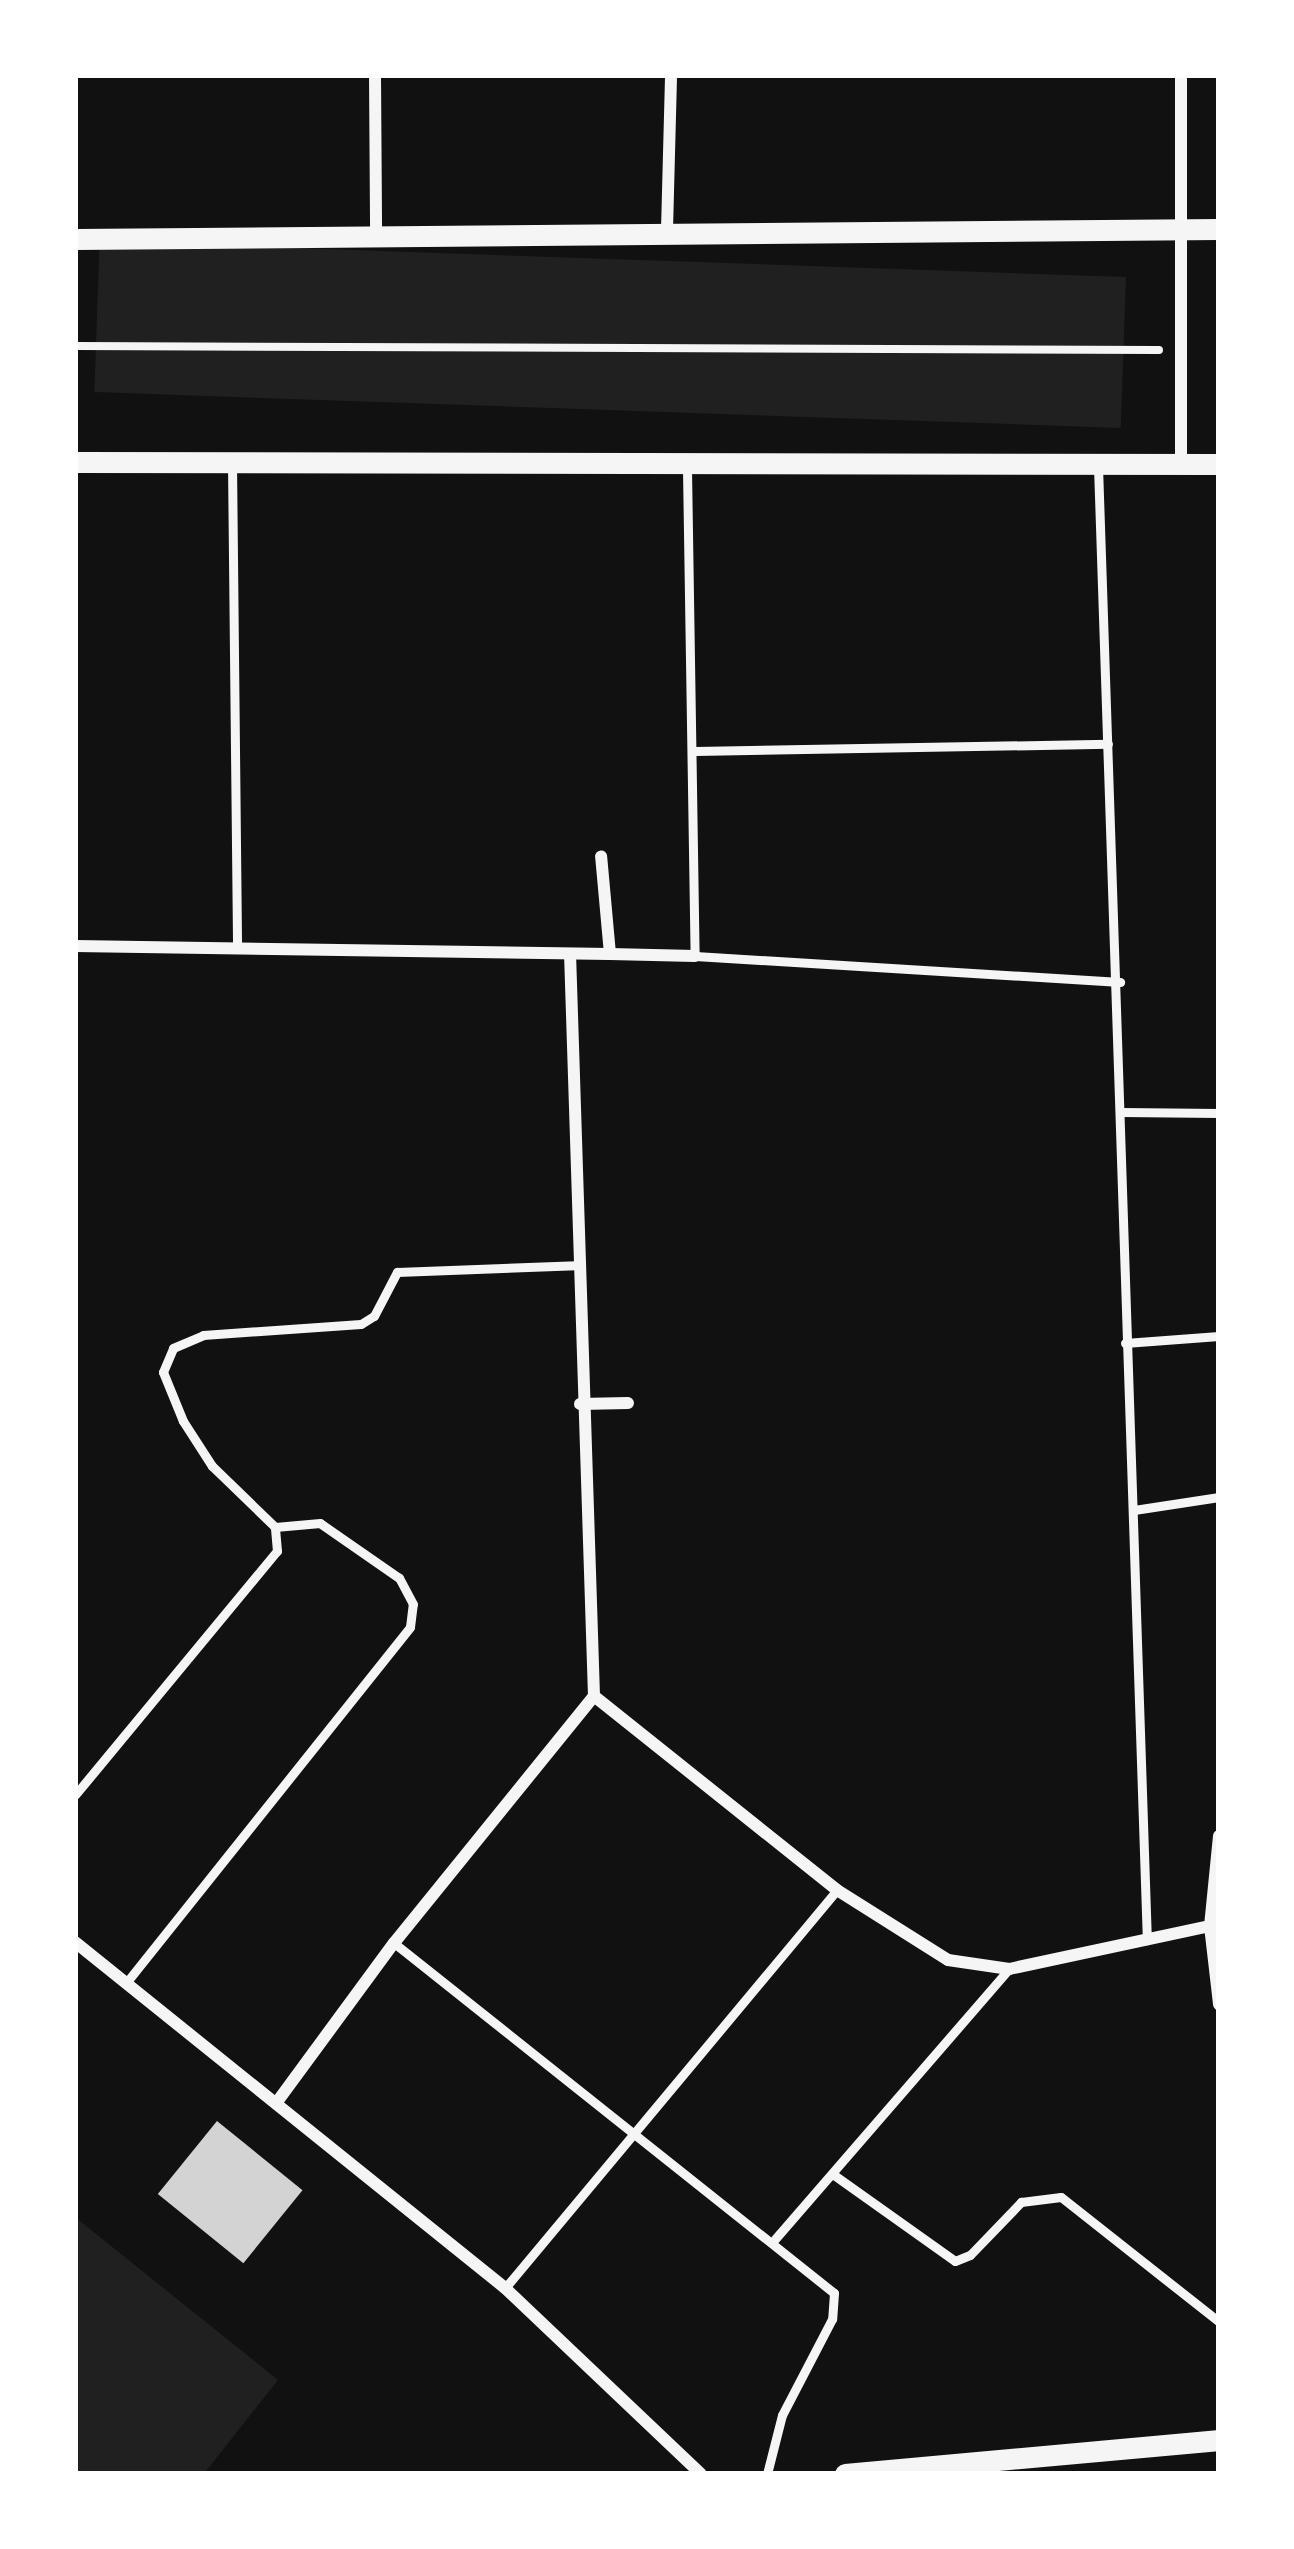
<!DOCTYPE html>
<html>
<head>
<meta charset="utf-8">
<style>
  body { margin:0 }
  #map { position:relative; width:1294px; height:2549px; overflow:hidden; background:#111; font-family:"PT Sans Narrow",sans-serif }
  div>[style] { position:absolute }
  .green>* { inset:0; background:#202020; transform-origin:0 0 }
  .building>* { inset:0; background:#d3d3d3; transform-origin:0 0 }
  .path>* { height:8px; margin:-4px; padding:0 4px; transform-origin:4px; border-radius:4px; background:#f5f5f5 }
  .service>* { height:9px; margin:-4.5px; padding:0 4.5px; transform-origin:4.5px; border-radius:4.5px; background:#f5f5f5 }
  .minor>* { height:12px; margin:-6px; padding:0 6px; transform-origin:6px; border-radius:6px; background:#f5f5f5 }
  .tertiary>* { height:21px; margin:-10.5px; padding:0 10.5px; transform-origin:10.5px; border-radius:10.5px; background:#f5f5f5 }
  span { translate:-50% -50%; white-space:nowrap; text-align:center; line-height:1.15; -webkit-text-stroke:12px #fff; paint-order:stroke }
  .frame { position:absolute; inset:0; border:78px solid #fff; pointer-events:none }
</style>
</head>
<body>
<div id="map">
  <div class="green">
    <div style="left:1126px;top:277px;width:151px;height:1027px;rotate:92deg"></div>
    <div style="clip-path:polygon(75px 2217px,278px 2380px,206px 2471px,75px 2474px)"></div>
  </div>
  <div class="building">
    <div style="left:217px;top:2121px;width:110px;height:94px;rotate:39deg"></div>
  </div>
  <div class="path">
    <div style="left:75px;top:346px;width:1084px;rotate:0.21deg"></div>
  </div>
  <div class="service">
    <div style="left:232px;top:463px;width:482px;rotate:89.4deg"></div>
    <div style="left:1098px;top:466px;width:1475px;rotate:88.1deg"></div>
    <div style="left:687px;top:469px;width:487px;rotate:89.1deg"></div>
    <div style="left:695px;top:956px;width:426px;rotate:3.5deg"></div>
    <div style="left:695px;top:751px;width:413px;rotate:-1deg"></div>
    <div style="left:1121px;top:1112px;width:98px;rotate:0.6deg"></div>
    <div style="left:1125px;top:1343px;width:94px;rotate:-4.3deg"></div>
    <div style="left:1134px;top:1510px;width:86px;rotate:-8.7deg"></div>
    <div style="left:75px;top:1795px;width:317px;rotate:-50.4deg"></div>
    <div style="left:277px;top:1551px;width:24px;rotate:-95deg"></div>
    <div style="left:275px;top:1527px;width:88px;rotate:-135.9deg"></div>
    <div style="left:212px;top:1466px;width:54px;rotate:-122.8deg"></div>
    <div style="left:183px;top:1421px;width:53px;rotate:-112.2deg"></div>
    <div style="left:163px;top:1372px;width:26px;rotate:-67deg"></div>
    <div style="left:173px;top:1348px;width:33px;rotate:-23deg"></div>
    <div style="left:203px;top:1335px;width:158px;rotate:-4deg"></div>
    <div style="left:361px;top:1324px;width:15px;rotate:-32deg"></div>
    <div style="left:374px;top:1316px;width:50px;rotate:-62.4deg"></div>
    <div style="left:397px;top:1272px;width:179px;rotate:-2.2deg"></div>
    <div style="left:394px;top:1943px;width:562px;rotate:38.5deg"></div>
    <div style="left:834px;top:2293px;width:26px;rotate:94deg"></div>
    <div style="left:832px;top:2319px;width:108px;rotate:117.5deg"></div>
    <div style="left:782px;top:2415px;width:61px;rotate:104.3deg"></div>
    <div style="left:126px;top:1983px;width:455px;rotate:-51.4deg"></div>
    <div style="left:410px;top:1627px;width:23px;rotate:-83deg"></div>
    <div style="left:413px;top:1604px;width:30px;rotate:-118deg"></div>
    <div style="left:399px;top:1578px;width:96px;rotate:-145.2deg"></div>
    <div style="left:320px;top:1523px;width:45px;rotate:174.9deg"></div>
    <div style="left:834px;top:2175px;width:148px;rotate:35.4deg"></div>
    <div style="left:955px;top:2261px;width:16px;rotate:-22deg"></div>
    <div style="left:970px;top:2255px;width:74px;rotate:-46.1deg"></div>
    <div style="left:1021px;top:2202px;width:40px;rotate:-7.1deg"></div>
    <div style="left:1061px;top:2197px;width:201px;rotate:38.3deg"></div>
    <div style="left:775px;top:2239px;width:357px;rotate:-49.1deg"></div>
    <div style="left:505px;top:2288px;width:518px;rotate:-50.17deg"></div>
  </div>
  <div class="minor">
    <div style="left:375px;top:75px;width:156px;rotate:89.6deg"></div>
    <div style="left:1181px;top:75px;width:389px;rotate:90deg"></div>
    <div style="left:667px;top:230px;width:155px;rotate:-88.5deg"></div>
    <div style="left:75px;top:946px;width:535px;rotate:0.86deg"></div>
    <div style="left:610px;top:954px;width:98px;rotate:-95.2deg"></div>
    <div style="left:610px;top:954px;width:85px;rotate:1.3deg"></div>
    <div style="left:580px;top:1404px;width:48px;rotate:-1.2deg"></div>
    <div style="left:594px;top:1696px;width:311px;rotate:38.6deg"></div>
    <div style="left:837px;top:1890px;width:131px;rotate:32.2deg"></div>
    <div style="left:948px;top:1960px;width:62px;rotate:8.4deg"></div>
    <div style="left:1009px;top:1969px;width:206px;rotate:-12.1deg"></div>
    <div style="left:1219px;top:1836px;width:90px;rotate:95.7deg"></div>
    <div style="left:1210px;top:1926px;width:79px;rotate:83.4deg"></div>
    <div style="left:75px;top:1942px;width:552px;rotate:38.82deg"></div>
    <div style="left:505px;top:2288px;width:270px;rotate:43.5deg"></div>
    <div style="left:277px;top:2102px;width:197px;rotate:-53.7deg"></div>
    <div style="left:394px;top:1943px;width:318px;rotate:-51deg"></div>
    <div style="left:594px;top:1696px;width:742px;rotate:-91.85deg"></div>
  </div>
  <div class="tertiary">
    <div style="left:75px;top:239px;width:1144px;rotate:-0.5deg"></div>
    <div style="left:75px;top:462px;width:1144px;rotate:0.1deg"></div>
    <div style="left:845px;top:2474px;width:376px;rotate:-5.2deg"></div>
  </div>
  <div class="frame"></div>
</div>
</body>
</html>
